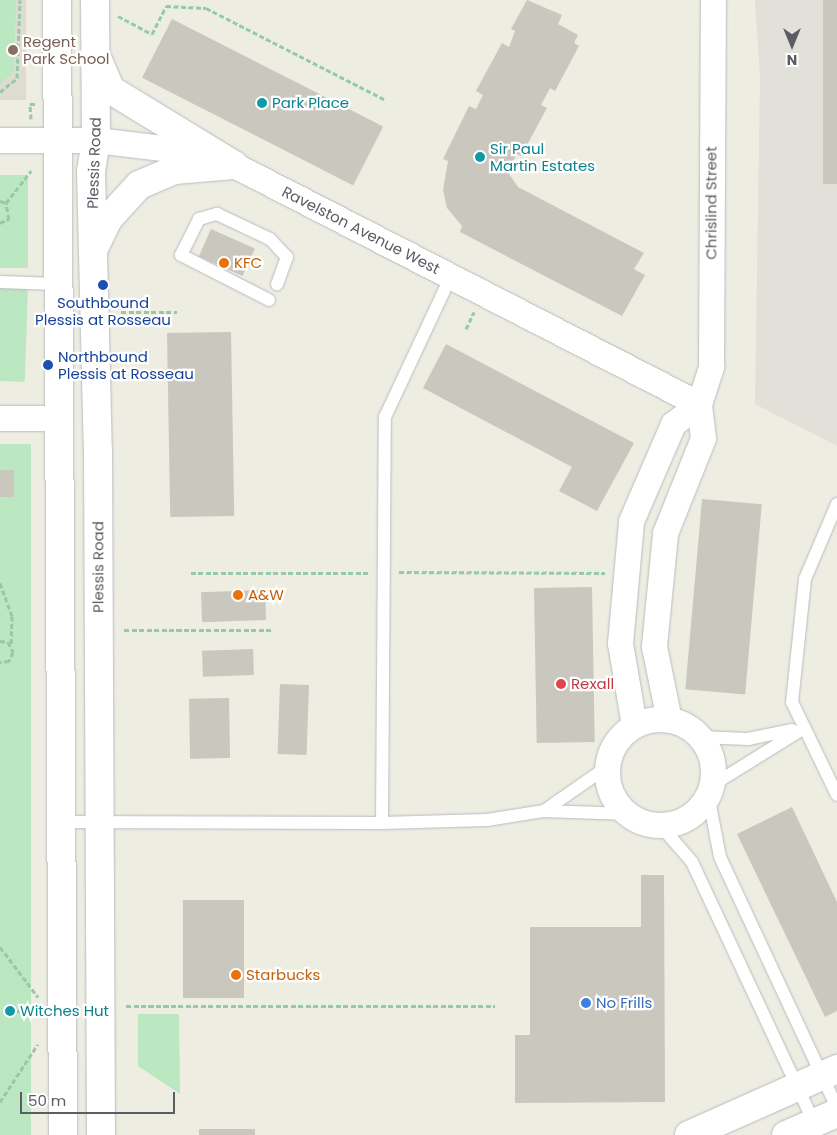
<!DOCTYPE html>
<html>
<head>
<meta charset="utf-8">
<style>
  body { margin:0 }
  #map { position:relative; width:837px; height:1135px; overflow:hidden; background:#eeede1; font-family:Poppins,sans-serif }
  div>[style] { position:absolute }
  .industrial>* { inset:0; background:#e1e0d9 }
  .education>* { inset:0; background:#dedcd0; transform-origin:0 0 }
  .green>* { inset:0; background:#bbe8c0; transform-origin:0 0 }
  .building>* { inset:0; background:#c9c7be; transform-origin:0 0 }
  .round { border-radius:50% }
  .path>* { height:3px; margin-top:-1.5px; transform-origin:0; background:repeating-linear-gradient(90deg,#94c9a9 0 5px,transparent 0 7.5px) }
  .roads { filter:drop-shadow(0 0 1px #b9bbc1) drop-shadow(0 0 1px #b9bbc1) }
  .service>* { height:12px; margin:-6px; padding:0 6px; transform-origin:6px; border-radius:6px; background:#fff }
  .minor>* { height:25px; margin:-12.5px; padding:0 12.5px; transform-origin:12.5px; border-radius:12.5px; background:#fff }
  .minor>.ring { margin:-12.5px; padding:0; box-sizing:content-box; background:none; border:25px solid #fff; border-radius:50% }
  .tertiary>* { height:28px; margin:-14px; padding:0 14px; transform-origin:14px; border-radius:14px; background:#fff }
  .secondary>* { height:28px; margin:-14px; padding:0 14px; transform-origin:14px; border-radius:14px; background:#fff }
  .dots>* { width:14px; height:14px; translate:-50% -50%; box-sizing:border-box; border:2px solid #fff; border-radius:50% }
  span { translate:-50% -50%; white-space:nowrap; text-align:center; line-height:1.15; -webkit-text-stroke:4.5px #fff; paint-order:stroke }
  .education-label { font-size:15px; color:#785e54 }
  .left { translate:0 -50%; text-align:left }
  .culture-label { font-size:15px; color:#0d838f }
  .street-label { font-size:15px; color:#5a5d63 }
  .food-label { font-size:15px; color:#c56008 }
  .transit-label { font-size:15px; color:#164399 }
  .health-label { font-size:15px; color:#be3a42 }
  .shop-label { font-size:15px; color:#366cbe }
  .north { position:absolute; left:767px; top:20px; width:50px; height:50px; -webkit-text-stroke:4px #fff; paint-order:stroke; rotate:180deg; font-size:14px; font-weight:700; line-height:20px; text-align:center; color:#5a5d63 }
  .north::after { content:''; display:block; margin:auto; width:18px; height:22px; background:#5a5d63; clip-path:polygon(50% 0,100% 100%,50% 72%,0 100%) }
  .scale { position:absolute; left:20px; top:1092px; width:155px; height:22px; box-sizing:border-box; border:2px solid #5a5d63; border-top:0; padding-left:6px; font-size:15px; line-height:18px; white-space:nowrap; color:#5a5d63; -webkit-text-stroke:4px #fff; paint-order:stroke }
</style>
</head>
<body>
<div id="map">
  <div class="industrial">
    <div style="clip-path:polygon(755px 0,837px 0,837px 446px,755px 404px,760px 78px)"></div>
  </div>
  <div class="education">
    <div style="left:0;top:0;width:26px;height:100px"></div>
  </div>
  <div class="green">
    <div style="clip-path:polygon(0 0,16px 0,14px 72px,0 84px)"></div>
    <div style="left:0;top:175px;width:28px;height:93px"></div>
    <div style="left:0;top:287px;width:28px;height:94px;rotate:2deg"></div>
    <div style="left:0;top:444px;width:31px;height:691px"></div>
    <div style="clip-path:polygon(138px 1014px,179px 1014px,180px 1094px,138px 1066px)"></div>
  </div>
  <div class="building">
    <div style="clip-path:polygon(527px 0,562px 15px,558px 24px,578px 35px,574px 43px,579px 46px,555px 91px,550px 88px,541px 105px,547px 108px,521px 156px,517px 154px,507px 171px,518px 187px,644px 253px,634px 269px,645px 275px,622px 316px,460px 232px,462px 226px,447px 208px,443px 190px,448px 161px,443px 159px,469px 106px,476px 109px,483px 95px,476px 91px,502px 43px,509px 47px,515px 31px,511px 29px)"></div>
    <div style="left:823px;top:0;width:14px;height:184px"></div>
    <div style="left:172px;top:19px;width:237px;height:66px;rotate:27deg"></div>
    <div style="left:211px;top:229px;width:48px;height:30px;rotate:24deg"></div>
    <div style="left:231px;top:332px;width:184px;height:64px;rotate:89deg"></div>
    <div style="clip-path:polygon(446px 344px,634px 443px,597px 511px,559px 491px,572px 467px,423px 388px)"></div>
    <div style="left:0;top:470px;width:14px;height:27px"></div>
    <div style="left:702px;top:499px;width:60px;height:191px;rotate:5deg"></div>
    <div style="left:592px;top:587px;width:155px;height:58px;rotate:89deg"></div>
    <div style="left:265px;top:590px;width:30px;height:64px;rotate:88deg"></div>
    <div style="left:253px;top:649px;width:26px;height:51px;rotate:88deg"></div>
    <div style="left:280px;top:684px;width:29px;height:70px;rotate:2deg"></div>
    <div style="left:229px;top:698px;width:60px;height:40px;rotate:89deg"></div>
    <div style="clip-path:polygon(792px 807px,837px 902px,837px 1011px,825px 1017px,737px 834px)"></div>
    <div style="clip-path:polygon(641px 875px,664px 875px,665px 1102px,515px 1103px,515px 1035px,530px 1035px,530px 927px,641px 927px)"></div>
    <div style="left:183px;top:900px;width:61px;height:98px"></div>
    <div class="round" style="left:3px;top:1004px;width:14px;height:14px"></div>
    <div style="left:199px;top:1129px;width:56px;height:6px"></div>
  </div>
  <div class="path">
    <div style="left:118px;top:16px;width:38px;rotate:28deg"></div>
    <div style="left:152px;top:34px;width:31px;rotate:-63deg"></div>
    <div style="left:166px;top:6px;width:40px;rotate:2.9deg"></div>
    <div style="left:206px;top:8px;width:200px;rotate:27.1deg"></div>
    <div style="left:0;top:92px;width:22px;rotate:-39deg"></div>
    <div style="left:17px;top:78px;width:78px;rotate:-87.8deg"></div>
    <div style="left:31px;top:119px;width:15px;rotate:-94deg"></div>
    <div style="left:30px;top:104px;width:6px"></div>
    <div style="left:0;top:201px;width:6px;rotate:18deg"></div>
    <div style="left:0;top:223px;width:10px;rotate:-24deg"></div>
    <div style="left:9px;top:219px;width:16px;rotate:-101deg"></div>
    <div style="left:6px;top:203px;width:41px;rotate:-52deg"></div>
    <div style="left:121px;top:312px;width:56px"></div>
    <div style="left:466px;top:329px;width:19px;rotate:-65deg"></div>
    <div style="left:399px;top:572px;width:206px;rotate:0.3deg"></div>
    <div style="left:191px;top:573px;width:177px"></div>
    <div style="left:0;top:583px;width:35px;rotate:70deg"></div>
    <div style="left:12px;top:616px;width:29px;rotate:92deg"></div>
    <div style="left:124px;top:630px;width:149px"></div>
    <div style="left:0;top:641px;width:8px;rotate:7deg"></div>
    <div style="left:8px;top:642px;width:11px;rotate:63deg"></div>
    <div style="left:13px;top:652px;width:10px;rotate:114deg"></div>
    <div style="left:9px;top:661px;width:9px;rotate:174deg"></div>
    <div style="left:0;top:947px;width:63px;rotate:52.8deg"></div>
    <div style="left:126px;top:1006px;width:369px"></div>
    <div style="left:17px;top:1011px;width:21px"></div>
    <div style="left:0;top:1102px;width:69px;rotate:-56.8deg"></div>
  </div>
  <div class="roads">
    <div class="service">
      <div style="left:0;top:282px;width:56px;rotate:2deg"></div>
      <div style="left:269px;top:300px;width:99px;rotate:-152.9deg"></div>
      <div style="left:181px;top:255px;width:40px;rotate:-63.4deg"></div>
      <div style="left:199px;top:219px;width:19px;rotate:-16deg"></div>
      <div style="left:217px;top:214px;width:59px;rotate:25.3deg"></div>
      <div style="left:270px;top:239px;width:25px;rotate:47deg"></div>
      <div style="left:287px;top:257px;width:29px;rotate:110deg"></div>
      <div style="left:837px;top:504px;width:82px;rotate:113.1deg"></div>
      <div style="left:805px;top:579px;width:124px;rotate:96deg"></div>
      <div style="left:792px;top:702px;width:103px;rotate:64.2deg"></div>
      <div style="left:700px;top:737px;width:48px;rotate:2.4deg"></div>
      <div style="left:748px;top:739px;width:45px;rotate:-11.6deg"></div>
      <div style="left:711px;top:786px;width:110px;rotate:-31.9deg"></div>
      <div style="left:708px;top:795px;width:63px;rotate:79deg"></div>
      <div style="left:720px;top:857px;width:277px;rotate:65deg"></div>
      <div style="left:544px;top:811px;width:77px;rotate:-34.9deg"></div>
      <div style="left:61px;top:822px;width:321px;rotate:0.2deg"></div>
      <div style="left:382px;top:823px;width:105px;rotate:-1.6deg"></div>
      <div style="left:487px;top:820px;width:58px;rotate:-9deg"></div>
      <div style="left:544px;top:811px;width:84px;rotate:2deg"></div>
      <div style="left:382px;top:823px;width:406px;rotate:-89.6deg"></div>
      <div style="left:385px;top:417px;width:156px;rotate:-64.9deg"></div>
      <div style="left:660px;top:825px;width:49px;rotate:49.1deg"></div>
      <div style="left:692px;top:862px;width:288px;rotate:64.9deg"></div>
    </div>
    <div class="minor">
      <div style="left:0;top:140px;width:96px"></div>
      <div style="left:96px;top:140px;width:75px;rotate:6.9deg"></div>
      <div style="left:170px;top:149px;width:66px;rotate:14deg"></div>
      <div style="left:234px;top:165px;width:523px;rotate:27.2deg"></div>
      <div style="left:0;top:418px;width:58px"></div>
      <div class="ring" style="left:607px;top:719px;width:81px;height:81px"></div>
      <div style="left:669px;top:720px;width:76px;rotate:-101.5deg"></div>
      <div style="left:654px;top:646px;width:114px;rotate:-84.4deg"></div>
      <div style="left:665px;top:533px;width:102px;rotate:-68.2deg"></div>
      <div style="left:703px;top:438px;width:34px;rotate:-97deg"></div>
      <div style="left:699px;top:404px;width:40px;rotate:-72deg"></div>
      <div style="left:711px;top:366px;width:366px;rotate:-89.7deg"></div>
      <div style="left:634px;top:725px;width:83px;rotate:-99.7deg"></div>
      <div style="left:620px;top:643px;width:122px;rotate:-84.8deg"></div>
      <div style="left:631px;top:521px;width:106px;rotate:-66.6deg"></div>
      <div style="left:673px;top:424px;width:33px;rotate:-38deg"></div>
    </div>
    <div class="tertiary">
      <div style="left:689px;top:1135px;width:162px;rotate:-24deg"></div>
      <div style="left:786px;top:1135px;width:56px;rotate:-23.3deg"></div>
    </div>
    <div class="secondary">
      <div style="left:57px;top:0;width:1135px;rotate:89.7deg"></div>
      <div style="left:95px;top:0;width:140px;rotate:89.6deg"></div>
      <div style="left:96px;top:140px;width:31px;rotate:99deg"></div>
      <div style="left:91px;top:171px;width:280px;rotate:88.6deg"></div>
      <div style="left:98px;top:451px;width:684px;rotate:89.75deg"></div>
      <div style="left:98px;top:60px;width:33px;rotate:67deg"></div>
      <div style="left:111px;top:90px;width:144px;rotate:31.4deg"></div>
      <div style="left:94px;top:248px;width:32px;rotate:-64deg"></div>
      <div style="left:108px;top:219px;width:46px;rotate:-47.6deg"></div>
      <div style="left:139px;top:185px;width:38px;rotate:-23deg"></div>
      <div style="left:174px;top:170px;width:60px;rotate:-4.8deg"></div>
    </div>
  </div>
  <div class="dots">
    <div style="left:13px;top:50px;background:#8d6e63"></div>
    <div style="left:262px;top:103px;background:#0f9aa8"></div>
    <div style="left:480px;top:157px;background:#0f9aa8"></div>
    <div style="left:224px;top:263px;background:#e8710a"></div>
    <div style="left:103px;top:285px;background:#1a4fb4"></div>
    <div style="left:48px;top:365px;background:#1a4fb4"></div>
    <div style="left:238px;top:595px;background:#e8710a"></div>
    <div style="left:561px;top:684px;background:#e0444e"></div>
    <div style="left:236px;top:975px;background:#e8710a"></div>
    <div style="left:586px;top:1003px;background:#3f7fe0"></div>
    <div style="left:10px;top:1011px;background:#0f9aa8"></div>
  </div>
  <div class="education-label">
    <span class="left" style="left:23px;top:50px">Regent<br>Park School</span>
  </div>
  <div class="culture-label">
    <span class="left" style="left:272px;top:103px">Park Place</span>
    <span class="left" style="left:490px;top:157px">Sir Paul<br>Martin Estates</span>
    <span class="left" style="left:20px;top:1011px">Witches Hut</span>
  </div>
  <div class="street-label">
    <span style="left:94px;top:163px;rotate:-88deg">Plessis Road</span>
    <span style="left:711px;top:203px;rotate:-90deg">Chrislind Street</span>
    <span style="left:361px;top:230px;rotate:27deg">Ravelston Avenue West</span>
    <span style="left:98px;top:567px;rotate:-90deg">Plessis Road</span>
  </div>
  <div class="food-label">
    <span class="left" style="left:234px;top:263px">KFC</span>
    <span class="left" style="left:248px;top:595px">A&amp;W</span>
    <span class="left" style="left:246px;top:975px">Starbucks</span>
  </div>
  <div class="transit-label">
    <span style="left:103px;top:311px">Southbound<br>Plessis at Rosseau</span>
    <span class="left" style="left:58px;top:365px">Northbound<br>Plessis at Rosseau</span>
  </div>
  <div class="health-label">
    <span class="left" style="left:571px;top:684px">Rexall</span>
  </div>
  <div class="shop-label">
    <span class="left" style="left:596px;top:1003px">No Frills</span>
  </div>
  <div class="north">N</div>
  <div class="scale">50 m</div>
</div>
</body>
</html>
